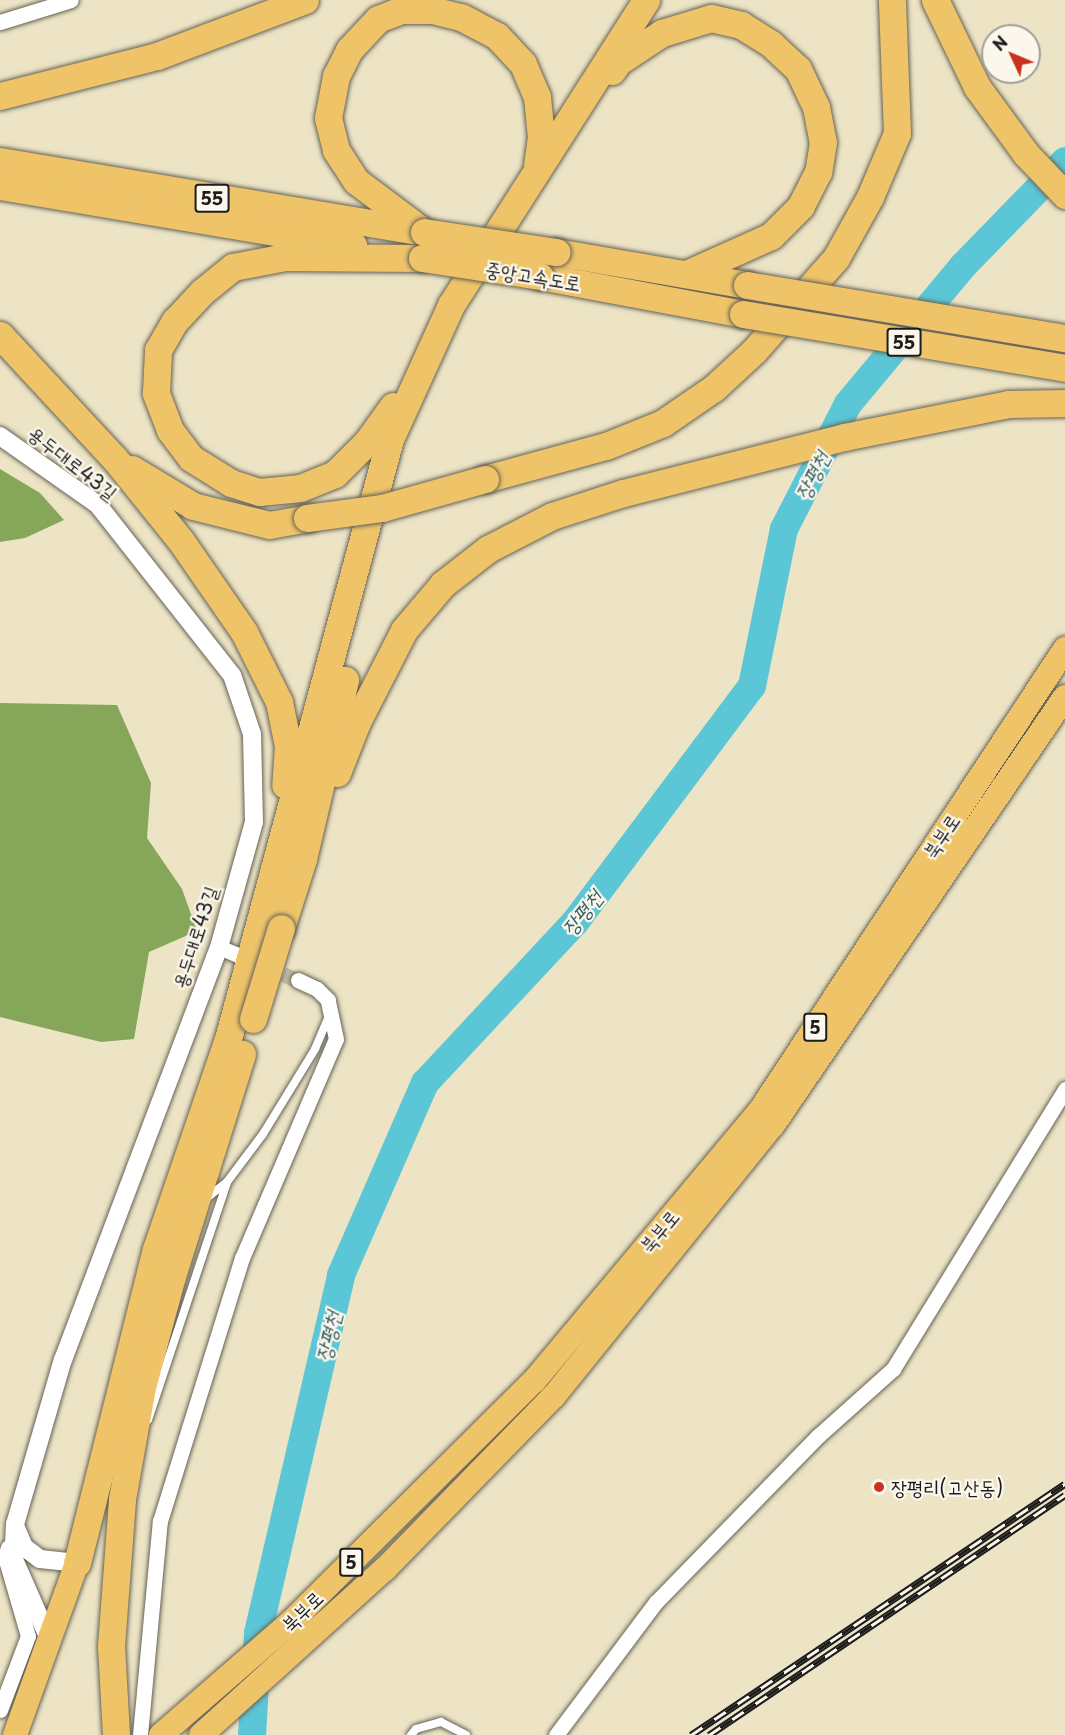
<!DOCTYPE html>
<html>
<head>
<meta charset="utf-8">
<style>
  body { margin:0 }
  #map { position:relative; width:1065px; height:1735px; overflow:hidden; background:#ede4c5; font-family:"Playpen Sans","Poor Story",sans-serif }
  div>[style] { position:absolute }
  .forest>* { inset:0; background:#86a65a }
  .river>* { height:28px; margin:-14px; padding:0 14px; transform-origin:14px; border-radius:14px; background:#5bc6d5 }
  .minor-tunnel>* { height:15px; margin-top:-7.5px; transform-origin:0; background:repeating-linear-gradient(90deg,#c3bca3 0 15px,transparent 0 23px) }
  .roads { filter:drop-shadow(0 0 2px #656257) drop-shadow(0 0 2px #656257) }
  .service>* { height:8px; margin:-4px; padding:0 4px; transform-origin:4px; border-radius:4px; background:#fff }
  .minor>* { height:15px; margin:-7.5px; padding:0 7.5px; transform-origin:7.5px; border-radius:7.5px; background:#fff }
  .tertiary>* { height:18px; margin:-9px; padding:0 9px; transform-origin:9px; border-radius:9px; background:#fff }
  .trunk>* { height:24px; margin:-12px; padding:0 12px; transform-origin:12px; border-radius:12px; background:#efc469 }
  .motorway>* { height:27px; margin:-13.5px; padding:0 13.5px; transform-origin:13.5px; border-radius:13.5px; background:#efc469 }
  .rail>* { height:7px; margin-top:-3.5px; transform-origin:0; background:repeating-linear-gradient(90deg,#fbf7ec 0 14px,#1c1c1c 0 28px); box-sizing:border-box; border-block:2px solid #1c1c1c }
  .bridges { filter:drop-shadow(0 0 2px #656257) drop-shadow(0 0 2px #656257) }
  .motorway-bridge>* { height:27px; margin:-13.5px; padding:0 13.5px; transform-origin:13.5px; border-radius:13.5px; background:#efc469 }
  .dots>* { width:16px; height:16px; translate:-50% -50%; box-sizing:border-box; border:3px solid #fbf7ec; border-radius:50% }
  span { translate:-50% -50%; white-space:nowrap; text-align:center; line-height:1.15; -webkit-text-stroke:4.5px #fbf7ec; paint-order:stroke }
  .shield-label span { padding:2px 4px; background:#fbf7ec; border:2px solid; border-radius:4px; -webkit-text-stroke-width:0 }
  .shield-label { font-size:18px; color:#1c1c1c; font-weight:700 }
  .street-label { font-size:20px; color:#1c1c1c }
  .poi-label { font-size:20px; color:#1c1c1c }
  .left { translate:0 -50%; text-align:left }
  .water-label { font-size:21px; color:#356066; font-style:italic }
  .north { position:absolute; left:981px; top:24px; width:60px; height:60px; box-sizing:border-box; background:#fbf7ec; border:2px solid #a29f99; border-radius:50%; rotate:314deg; font-size:16px; font-weight:700; line-height:24px; text-align:center; color:#1c1c1c }
  .north::after { content:''; display:block; margin:auto; width:21px; height:27px; background:#c8321e; clip-path:polygon(50% 0,100% 100%,50% 72%,0 100%) }
</style>
</head>
<body>
<div id="map">
  <div class="forest">
    <div style="clip-path:polygon(0 469px,40px 493px,64px 520px,25px 538px,0 542px)"></div>
    <div style="clip-path:polygon(0 703px,117px 705px,151px 783px,147px 838px,182px 889px,197px 931px,149px 952px,134px 1039px,101px 1042px,0 1017px)"></div>
  </div>
  <div class="river">
    <div style="left:252px;top:1735px;width:102px;rotate:-86.6deg"></div>
    <div style="left:258px;top:1633px;width:367px;rotate:-76.9deg"></div>
    <div style="left:341px;top:1275px;width:210px;rotate:-66.4deg"></div>
    <div style="left:425px;top:1083px;width:221px;rotate:-47deg"></div>
    <div style="left:576px;top:921px;width:294px;rotate:-53.2deg"></div>
    <div style="left:752px;top:686px;width:160px;rotate:-78.5deg"></div>
    <div style="left:784px;top:529px;width:140px;rotate:-62.9deg"></div>
    <div style="left:848px;top:404px;width:180px;rotate:-50.2deg"></div>
    <div style="left:963px;top:266px;width:146px;rotate:-45.8deg"></div>
  </div>
  <div class="minor-tunnel">
    <div style="left:262px;top:965px;width:39px;rotate:23deg"></div>
  </div>
  <div class="roads">
    <div class="service">
      <div style="left:204px;top:1200px;width:29px;rotate:-38deg"></div>
      <div style="left:148px;top:1420px;width:251px;rotate:-71.6deg"></div>
      <div style="left:227px;top:1182px;width:60px;rotate:-53.1deg"></div>
      <div style="left:263px;top:1134px;width:100px;rotate:-58.5deg"></div>
      <div style="left:315px;top:1049px;width:36px;rotate:-67deg"></div>
      <div style="left:411px;top:1735px;width:8px;rotate:-50deg"></div>
      <div style="left:416px;top:1729px;width:26px;rotate:-16deg"></div>
      <div style="left:441px;top:1722px;width:28px;rotate:27deg"></div>
    </div>
    <div class="minor">
      <div style="left:0;top:22px;width:74px;rotate:-17.2deg"></div>
      <div style="left:219px;top:947px;width:21px;rotate:23deg"></div>
      <div style="left:0;top:1710px;width:79px;rotate:-69.3deg"></div>
      <div style="left:28px;top:1636px;width:82px;rotate:-106.2deg"></div>
      <div style="left:5px;top:1557px;width:10px;rotate:-73deg"></div>
      <div style="left:140px;top:1735px;width:215px;rotate:-84.7deg"></div>
      <div style="left:160px;top:1521px;width:275px;rotate:-72.7deg"></div>
      <div style="left:242px;top:1258px;width:238px;rotate:-66.8deg"></div>
      <div style="left:336px;top:1039px;width:40px;rotate:-102deg"></div>
      <div style="left:328px;top:1000px;width:16px;rotate:-135deg"></div>
      <div style="left:317px;top:989px;width:21px;rotate:-155deg"></div>
      <div style="left:556px;top:1735px;width:166px;rotate:-53.1deg"></div>
      <div style="left:656px;top:1602px;width:232px;rotate:-45.7deg"></div>
      <div style="left:818px;top:1436px;width:101px;rotate:-41.8deg"></div>
      <div style="left:893px;top:1369px;width:329px;rotate:-58.4deg"></div>
    </div>
    <div class="tertiary">
      <div style="left:0;top:436px;width:120px;rotate:35.1deg"></div>
      <div style="left:98px;top:505px;width:216px;rotate:51.8deg"></div>
      <div style="left:232px;top:675px;width:62px;rotate:71.3deg"></div>
      <div style="left:252px;top:734px;width:88px;rotate:88.7deg"></div>
      <div style="left:254px;top:822px;width:130px;rotate:105.6deg"></div>
      <div style="left:219px;top:947px;width:441px;rotate:110.7deg"></div>
      <div style="left:63px;top:1359px;width:172px;rotate:106.2deg"></div>
      <div style="left:15px;top:1524px;width:33px;rotate:93deg"></div>
      <div style="left:13px;top:1557px;width:90px;rotate:66.3deg"></div>
      <div style="left:16px;top:1528px;width:21px;rotate:67deg"></div>
      <div style="left:24px;top:1547px;width:20px;rotate:37deg"></div>
      <div style="left:40px;top:1559px;width:37px;rotate:6deg"></div>
    </div>
    <div class="trunk">
      <div style="left:15px;top:1735px;width:183px;rotate:-70.2deg"></div>
      <div style="left:161px;top:1735px;width:174px;rotate:-41deg"></div>
      <div style="left:292px;top:1621px;width:341px;rotate:-44.8deg"></div>
      <div style="left:534px;top:1381px;width:352px;rotate:-50.1deg"></div>
      <div style="left:760px;top:1111px;width:554px;rotate:-56.57deg"></div>
      <div style="left:201px;top:1735px;width:248px;rotate:-42.1deg"></div>
      <div style="left:385px;top:1569px;width:242px;rotate:-45.7deg"></div>
      <div style="left:554px;top:1396px;width:348px;rotate:-51.1deg"></div>
      <div style="left:773px;top:1125px;width:518px;rotate:-55.7deg"></div>
    </div>
    <div class="motorway">
      <div style="left:935px;top:0;width:97px;rotate:64.2deg"></div>
      <div style="left:977px;top:87px;width:83px;rotate:53.8deg"></div>
      <div style="left:1026px;top:154px;width:57px;rotate:46.4deg"></div>
      <div style="left:612px;top:71px;width:11px;rotate:-56deg"></div>
      <div style="left:618px;top:62px;width:53px;rotate:-33.4deg"></div>
      <div style="left:662px;top:33px;width:51px;rotate:-17deg"></div>
      <div style="left:711px;top:18px;width:31px;rotate:13deg"></div>
      <div style="left:741px;top:25px;width:36px;rotate:32deg"></div>
      <div style="left:771px;top:44px;width:37px;rotate:43deg"></div>
      <div style="left:798px;top:69px;width:42px;rotate:64.7deg"></div>
      <div style="left:816px;top:107px;width:36px;rotate:79deg"></div>
      <div style="left:823px;top:142px;width:30px;rotate:99deg"></div>
      <div style="left:818px;top:172px;width:38px;rotate:117deg"></div>
      <div style="left:801px;top:206px;width:42px;rotate:135deg"></div>
      <div style="left:771px;top:236px;width:93px;rotate:155.9deg"></div>
      <div style="left:0;top:96px;width:162px;rotate:-14.3deg"></div>
      <div style="left:157px;top:56px;width:158px;rotate:-20.7deg"></div>
      <div style="left:0;top:161px;width:420px;rotate:9.5deg"></div>
      <div style="left:0;top:186px;width:358px;rotate:9.5deg"></div>
      <div style="left:424px;top:232px;width:85px;rotate:-143.1deg"></div>
      <div style="left:356px;top:181px;width:37px;rotate:-123deg"></div>
      <div style="left:336px;top:150px;width:33px;rotate:-104deg"></div>
      <div style="left:328px;top:118px;width:43px;rotate:-79.2deg"></div>
      <div style="left:336px;top:76px;width:29px;rotate:-63deg"></div>
      <div style="left:349px;top:50px;width:42px;rotate:-46.9deg"></div>
      <div style="left:378px;top:19px;width:26px;rotate:-21deg"></div>
      <div style="left:402px;top:10px;width:30px"></div>
      <div style="left:432px;top:10px;width:30px;rotate:14deg"></div>
      <div style="left:461px;top:17px;width:41px;rotate:27.8deg"></div>
      <div style="left:497px;top:36px;width:38px;rotate:47deg"></div>
      <div style="left:523px;top:64px;width:36px;rotate:67deg"></div>
      <div style="left:537px;top:97px;width:40px;rotate:84.3deg"></div>
      <div style="left:541px;top:137px;width:28px;rotate:98deg"></div>
      <div style="left:556px;top:252px;width:194px;rotate:9.8deg"></div>
      <div style="left:540px;top:276px;width:207px;rotate:10.6deg"></div>
      <div style="left:0;top:335px;width:169px;rotate:47.2deg"></div>
      <div style="left:115px;top:459px;width:105px;rotate:51.2deg"></div>
      <div style="left:181px;top:541px;width:111px;rotate:55.3deg"></div>
      <div style="left:244px;top:632px;width:78px;rotate:63.4deg"></div>
      <div style="left:279px;top:702px;width:45px;rotate:78.4deg"></div>
      <div style="left:288px;top:746px;width:39px;rotate:94deg"></div>
      <div style="left:393px;top:406px;width:44px;rotate:125.8deg"></div>
      <div style="left:367px;top:442px;width:45px;rotate:135deg"></div>
      <div style="left:335px;top:474px;width:37px;rotate:158deg"></div>
      <div style="left:301px;top:488px;width:42px;rotate:174.6deg"></div>
      <div style="left:259px;top:492px;width:29px;rotate:-162deg"></div>
      <div style="left:231px;top:483px;width:47px;rotate:-148deg"></div>
      <div style="left:191px;top:458px;width:35px;rotate:-127deg"></div>
      <div style="left:170px;top:430px;width:40px;rotate:-111deg"></div>
      <div style="left:156px;top:393px;width:43px;rotate:-87.3deg"></div>
      <div style="left:158px;top:350px;width:34px;rotate:-60deg"></div>
      <div style="left:175px;top:321px;width:40px;rotate:-47deg"></div>
      <div style="left:202px;top:292px;width:40px;rotate:-39deg"></div>
      <div style="left:233px;top:267px;width:53px;rotate:-10.9deg"></div>
      <div style="left:285px;top:257px;width:137px;rotate:0.4deg"></div>
      <div style="left:132px;top:469px;width:71px;rotate:31.2deg"></div>
      <div style="left:193px;top:506px;width:78px;rotate:14deg"></div>
      <div style="left:269px;top:525px;width:39px;rotate:-10deg"></div>
      <div style="left:485px;top:479px;width:125px;rotate:-15.3deg"></div>
      <div style="left:606px;top:446px;width:61px;rotate:-22deg"></div>
      <div style="left:663px;top:423px;width:62px;rotate:-34.5deg"></div>
      <div style="left:714px;top:388px;width:54px;rotate:-42.8deg"></div>
      <div style="left:754px;top:351px;width:124px;rotate:-48.6deg"></div>
      <div style="left:836px;top:258px;width:70px;rotate:-60.9deg"></div>
      <div style="left:870px;top:197px;width:69px;rotate:-67.1deg"></div>
      <div style="left:897px;top:133px;width:133px;rotate:-92.2deg"></div>
      <div style="left:337px;top:773px;width:55px;rotate:-68.6deg"></div>
      <div style="left:357px;top:722px;width:103px;rotate:-62.9deg"></div>
      <div style="left:404px;top:630px;width:60px;rotate:-49.7deg"></div>
      <div style="left:443px;top:584px;width:57px;rotate:-37.9deg"></div>
      <div style="left:488px;top:549px;width:72px;rotate:-27.3deg"></div>
      <div style="left:552px;top:516px;width:75px;rotate:-17.9deg"></div>
      <div style="left:623px;top:493px;width:228px;rotate:-14.2deg"></div>
      <div style="left:844px;top:437px;width:168px;rotate:-11.3deg"></div>
      <div style="left:1009px;top:404px;width:56px;rotate:-1deg"></div>
      <div style="left:281px;top:928px;width:72px;rotate:-72.3deg"></div>
      <div style="left:303px;top:859px;width:184px;rotate:-76.8deg"></div>
      <div style="left:77px;top:1563px;width:324px;rotate:-75.9deg"></div>
      <div style="left:156px;top:1249px;width:222px;rotate:-71.1deg"></div>
      <div style="left:228px;top:1039px;width:621px;rotate:-74.89deg"></div>
      <div style="left:390px;top:439px;width:147px;rotate:-65.5deg"></div>
      <div style="left:451px;top:305px;width:362px;rotate:-57.4deg"></div>
      <div style="left:116px;top:1735px;width:89px;rotate:-93.2deg"></div>
      <div style="left:111px;top:1646px;width:147px;rotate:-85.7deg"></div>
      <div style="left:122px;top:1499px;width:114px;rotate:-79.9deg"></div>
      <div style="left:142px;top:1387px;width:115px;rotate:-74.9deg"></div>
      <div style="left:172px;top:1276px;width:233px;rotate:-72.5deg"></div>
    </div>
  </div>
  <div class="rail">
    <div style="left:691px;top:1735px;width:450px;rotate:-33.9deg"></div>
    <div style="left:709px;top:1735px;width:429px;rotate:-34deg"></div>
  </div>
  <div class="bridges">
    <div class="motorway-bridge">
      <div style="left:424px;top:232px;width:134px;rotate:8.6deg"></div>
      <div style="left:422px;top:258px;width:119px;rotate:8.7deg"></div>
      <div style="left:747px;top:285px;width:322px;rotate:9.5deg"></div>
      <div style="left:743px;top:314px;width:326px;rotate:9.5deg"></div>
      <div style="left:307px;top:518px;width:76px;rotate:-7.6deg"></div>
      <div style="left:382px;top:508px;width:107px;rotate:-15.7deg"></div>
      <div style="left:253px;top:1019px;width:95px;rotate:-72.9deg"></div>
    </div>
  </div>
  <div class="dots">
    <div style="left:879px;top:1487px;background:#c8321e"></div>
  </div>
  <div class="shield-label">
    <span style="left:212px;top:198px">55</span>
    <span style="left:904px;top:342px">55</span>
    <span style="left:815px;top:1027px">5</span>
    <span style="left:351px;top:1562px">5</span>
  </div>
  <div class="street-label">
    <span style="left:533px;top:276px;rotate:9deg">중앙고속도로</span>
    <span style="left:73px;top:463px;rotate:38deg">용두대로43길</span>
    <span style="left:941px;top:836px;rotate:-56deg">북부로</span>
    <span style="left:195px;top:937px;rotate:-72deg">용두대로43길</span>
    <span style="left:659px;top:1231px;rotate:-50deg">북부로</span>
    <span style="left:302px;top:1611px;rotate:-44deg">북부로</span>
  </div>
  <div class="poi-label">
    <span class="left" style="left:891px;top:1487px">장평리(고산동)</span>
  </div>
  <div class="water-label">
    <span style="left:811px;top:475px;rotate:-63deg">장평천</span>
    <span style="left:581px;top:912px;rotate:-51deg">장평천</span>
    <span style="left:327px;top:1336px;rotate:-77deg">장평천</span>
  </div>
  <div class="north">N</div>
</div>
</body>
</html>
